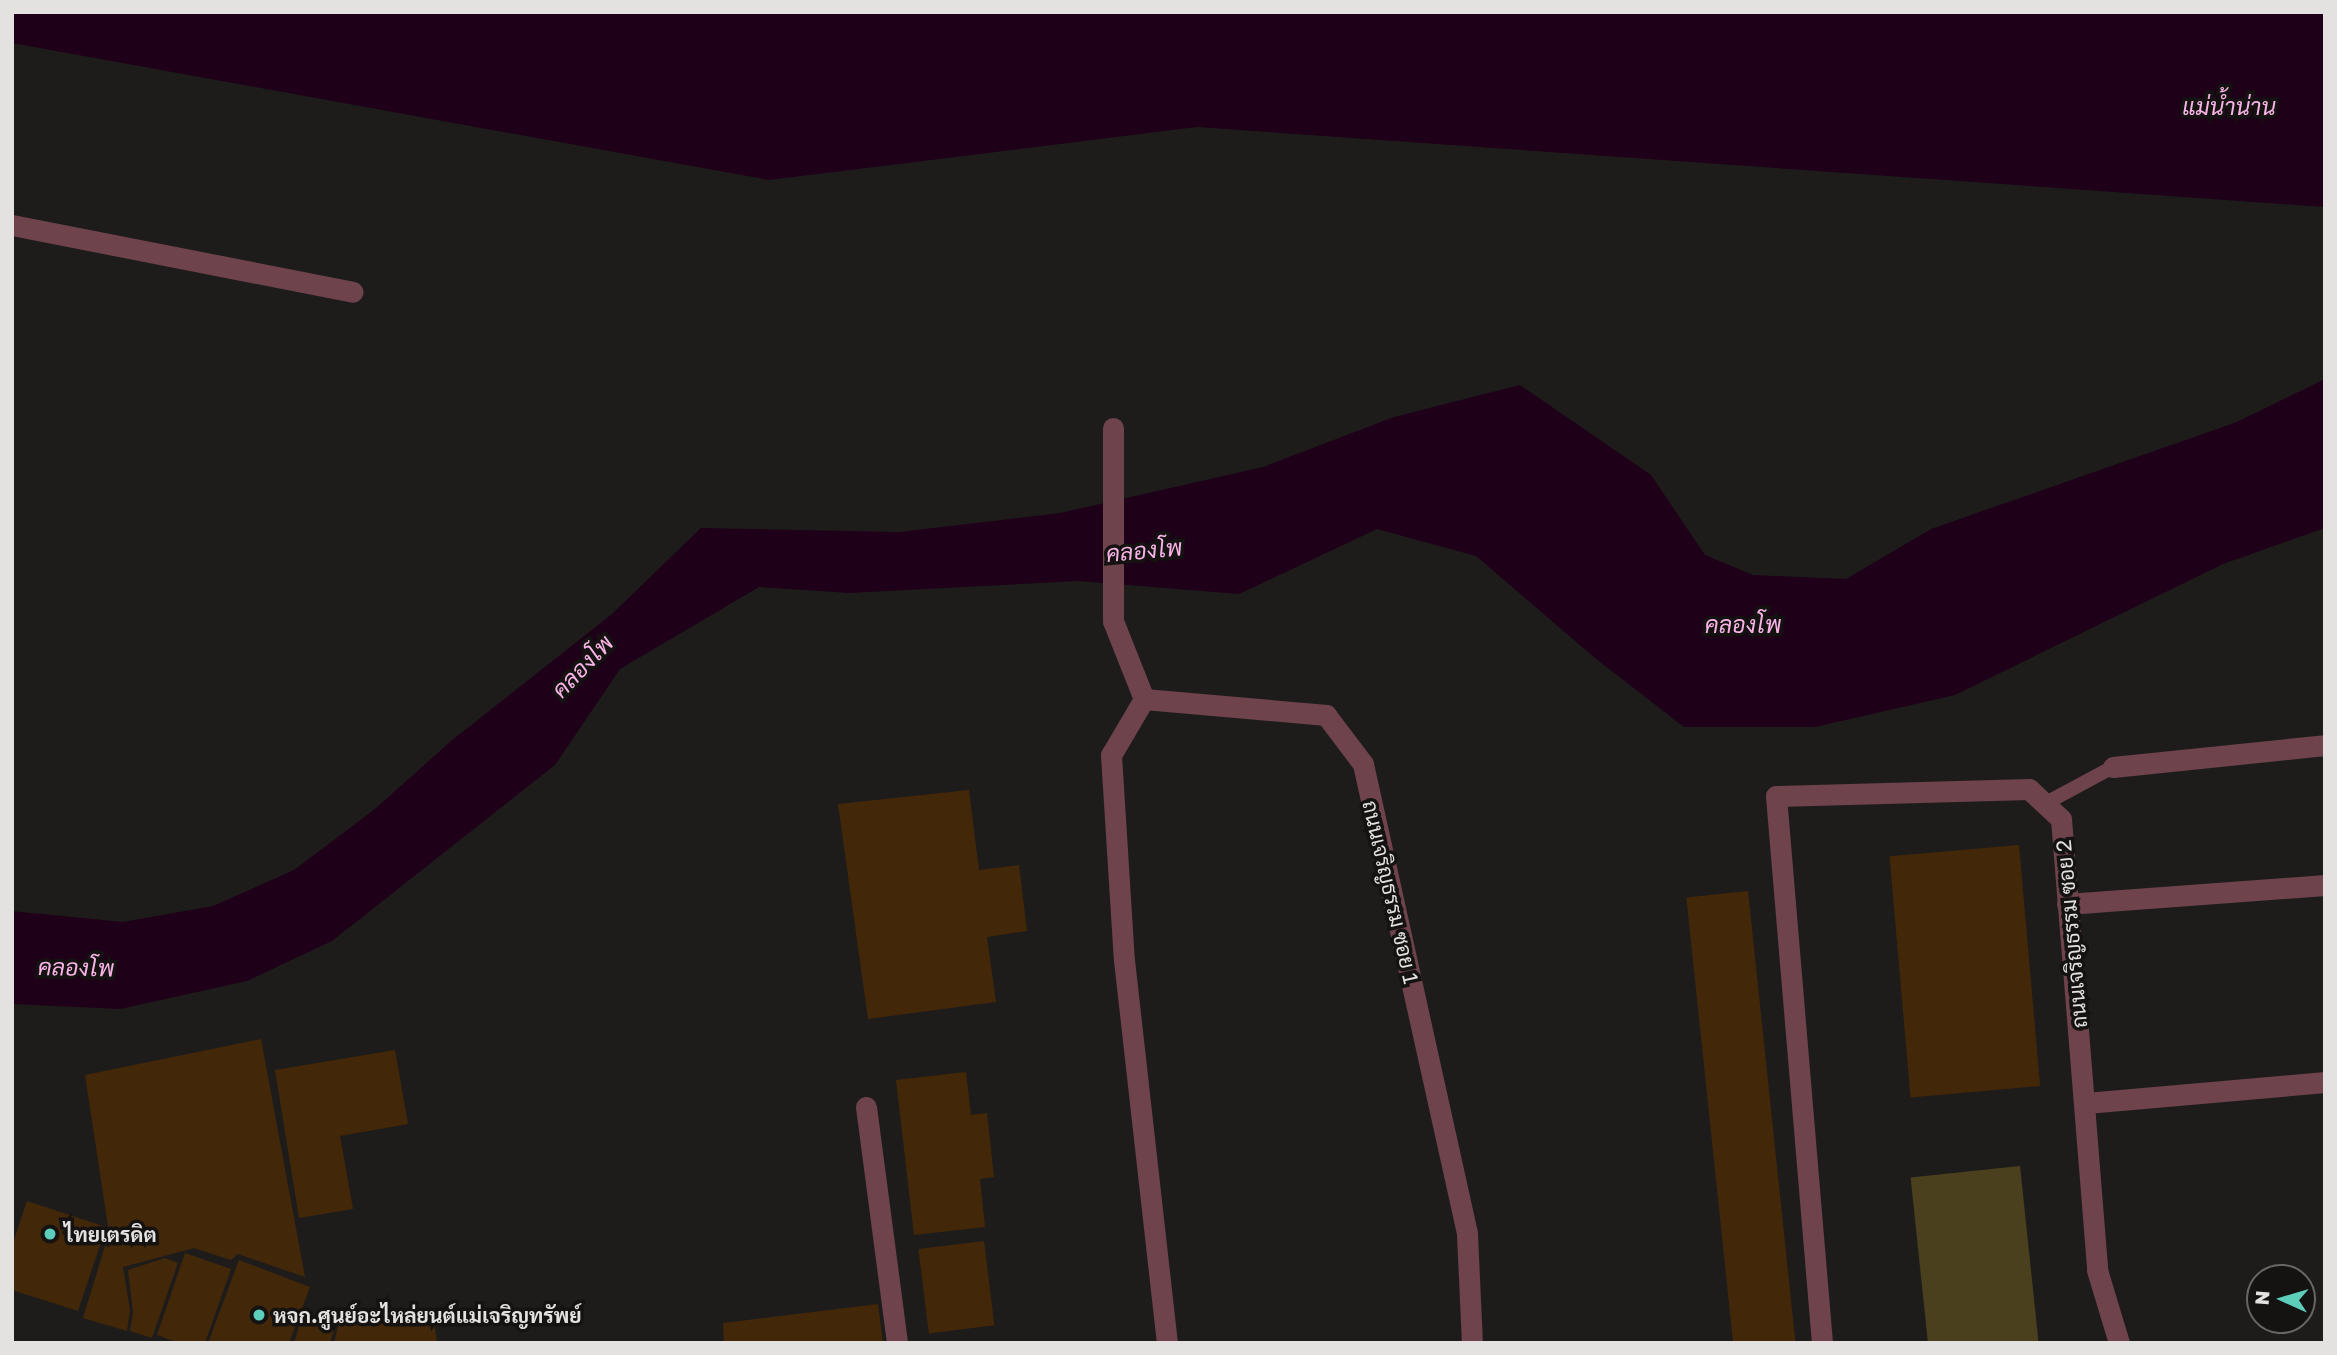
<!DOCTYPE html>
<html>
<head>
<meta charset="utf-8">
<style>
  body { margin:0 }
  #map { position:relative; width:2337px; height:1355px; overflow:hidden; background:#1e1c1b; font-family:"Golos Text",Sarabun,sans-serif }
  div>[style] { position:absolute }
  .green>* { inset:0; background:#4a401d; transform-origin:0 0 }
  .water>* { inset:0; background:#1e0018 }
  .building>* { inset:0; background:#432709; transform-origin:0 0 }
  .service>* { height:14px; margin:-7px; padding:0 7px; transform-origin:7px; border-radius:7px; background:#6e434c }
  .minor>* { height:21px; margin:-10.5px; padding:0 10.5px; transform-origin:10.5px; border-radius:10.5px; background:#6e434c }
  .dots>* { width:19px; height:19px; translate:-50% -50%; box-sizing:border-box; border:4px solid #151312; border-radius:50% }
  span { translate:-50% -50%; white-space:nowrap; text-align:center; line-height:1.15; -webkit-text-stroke:7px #151312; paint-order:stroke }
  .street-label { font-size:21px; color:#e4e2e1 }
  .poi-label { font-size:21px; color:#e4e2e1; font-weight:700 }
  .left { translate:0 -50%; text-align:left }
  .water-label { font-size:23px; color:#f9b3e6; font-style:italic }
  .frame { position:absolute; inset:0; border:14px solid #e4e2e1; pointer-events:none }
  .north { position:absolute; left:2246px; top:1264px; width:70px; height:70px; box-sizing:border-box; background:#151312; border:2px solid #686665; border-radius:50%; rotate:274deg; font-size:19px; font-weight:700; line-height:28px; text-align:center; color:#e4e2e1 }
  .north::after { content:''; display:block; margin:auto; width:24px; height:32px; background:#5cceba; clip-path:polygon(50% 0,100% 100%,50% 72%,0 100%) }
</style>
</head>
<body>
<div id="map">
  <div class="green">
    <div style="left:2020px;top:1166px;width:178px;height:110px;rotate:84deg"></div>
  </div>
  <div class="water">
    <div style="clip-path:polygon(12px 12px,2325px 12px,2325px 207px,1197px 127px,769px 180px,12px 43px)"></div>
    <div style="clip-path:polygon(2325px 379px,2325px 528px,2223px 564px,1955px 695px,1815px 727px,1684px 727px,1595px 658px,1476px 556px,1377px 529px,1239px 594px,1078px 581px,849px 593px,759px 587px,620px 669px,555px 765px,332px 941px,247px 981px,120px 1009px,12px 1004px,12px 911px,123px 922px,213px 906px,294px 870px,375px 809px,451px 741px,612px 614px,701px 528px,899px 532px,1060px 513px,1263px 467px,1394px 417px,1520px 385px,1651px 475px,1705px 555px,1753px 575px,1846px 579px,1931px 529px,2237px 422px)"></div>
  </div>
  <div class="building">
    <div style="clip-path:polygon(969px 790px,979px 870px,1019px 865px,1027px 931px,987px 937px,996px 1002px,868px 1019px,838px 804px)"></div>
    <div style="left:2019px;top:845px;width:242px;height:130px;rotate:85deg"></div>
    <div style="left:1748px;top:891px;width:454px;height:62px;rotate:84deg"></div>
    <div style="clip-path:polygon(261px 1039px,305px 1277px,238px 1254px,231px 1260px,194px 1248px,123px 1267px,130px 1310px,127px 1331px,83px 1318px,109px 1233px,85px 1075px)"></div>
    <div style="clip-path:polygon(395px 1050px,408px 1124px,340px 1136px,353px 1209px,299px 1218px,275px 1070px)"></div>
    <div style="clip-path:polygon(966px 1072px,971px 1115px,987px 1113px,994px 1177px,980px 1179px,985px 1227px,914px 1235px,896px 1080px)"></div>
    <div style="clip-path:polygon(27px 1201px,106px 1227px,78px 1311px,12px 1290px,12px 1246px)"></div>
    <div style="left:984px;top:1241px;width:85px;height:66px;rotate:83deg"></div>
    <div style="clip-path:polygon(185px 1253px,231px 1269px,205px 1343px,179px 1343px,157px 1335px)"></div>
    <div style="clip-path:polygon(165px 1258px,178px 1263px,152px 1338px,130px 1331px,133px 1312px,128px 1270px)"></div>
    <div style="clip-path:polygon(239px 1260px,310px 1287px,289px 1343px,208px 1343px)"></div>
    <div style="clip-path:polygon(878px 1304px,883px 1343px,724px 1343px,723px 1323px)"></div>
    <div style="clip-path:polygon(342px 1310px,434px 1320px,437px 1343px,334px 1343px)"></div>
    <div style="clip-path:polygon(301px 1320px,334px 1330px,330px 1343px,294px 1343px)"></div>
  </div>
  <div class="service">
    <div style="left:2048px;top:802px;width:74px;rotate:-28.3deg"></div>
  </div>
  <div class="minor">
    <div style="left:12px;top:225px;width:347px;rotate:11.1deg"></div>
    <div style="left:1113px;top:428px;width:193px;rotate:90deg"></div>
    <div style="left:1113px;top:621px;width:84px;rotate:68.3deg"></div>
    <div style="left:1144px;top:699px;width:183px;rotate:5deg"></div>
    <div style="left:1326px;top:715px;width:61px;rotate:52.9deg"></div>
    <div style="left:1363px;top:764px;width:481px;rotate:77.5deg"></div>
    <div style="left:1467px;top:1234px;width:109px;rotate:87.4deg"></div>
    <div style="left:1144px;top:699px;width:65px;rotate:120.5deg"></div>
    <div style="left:1111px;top:755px;width:205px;rotate:86.4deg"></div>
    <div style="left:1124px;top:960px;width:385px;rotate:83.6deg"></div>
    <div style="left:2113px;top:767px;width:213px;rotate:-5.9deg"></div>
    <div style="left:2067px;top:904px;width:259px;rotate:-4.2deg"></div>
    <div style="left:2086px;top:1103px;width:240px;rotate:-5deg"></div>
    <div style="left:866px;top:1107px;width:238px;rotate:82.5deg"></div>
    <div style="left:1822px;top:1343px;width:549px;rotate:-94.81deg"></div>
    <div style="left:1776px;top:796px;width:253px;rotate:-1.6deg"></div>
    <div style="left:2029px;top:789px;width:44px;rotate:43.2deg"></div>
    <div style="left:2061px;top:819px;width:452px;rotate:85.4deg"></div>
    <div style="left:2097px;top:1270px;width:76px;rotate:73.2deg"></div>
  </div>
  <div class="dots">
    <div style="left:50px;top:1234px;background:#5cceba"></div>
    <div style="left:259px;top:1315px;background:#5cceba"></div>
  </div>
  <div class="street-label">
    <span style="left:1391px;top:892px;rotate:77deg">ถนนเจริญธรรม ซอย 1</span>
    <span style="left:2071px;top:934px;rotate:-95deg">ถนนเจริญธรรม ซอย 2</span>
  </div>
  <div class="poi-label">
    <span class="left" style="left:64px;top:1234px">ไทยเตรดิต</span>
    <span class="left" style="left:273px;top:1315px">หจก.ศูนย์อะไหล่ยนต์แม่เจริญทรัพย์</span>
  </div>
  <div class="water-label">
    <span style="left:2229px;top:106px">แม่น้ำน่าน</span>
    <span style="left:1144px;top:550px;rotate:-5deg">คลองโพ</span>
    <span style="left:1743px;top:624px">คลองโพ</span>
    <span style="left:582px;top:666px;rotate:-46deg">คลองโพ</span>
    <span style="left:76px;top:967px;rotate:1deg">คลองโพ</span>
  </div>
  <div class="frame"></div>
  <div class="north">N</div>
</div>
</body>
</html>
